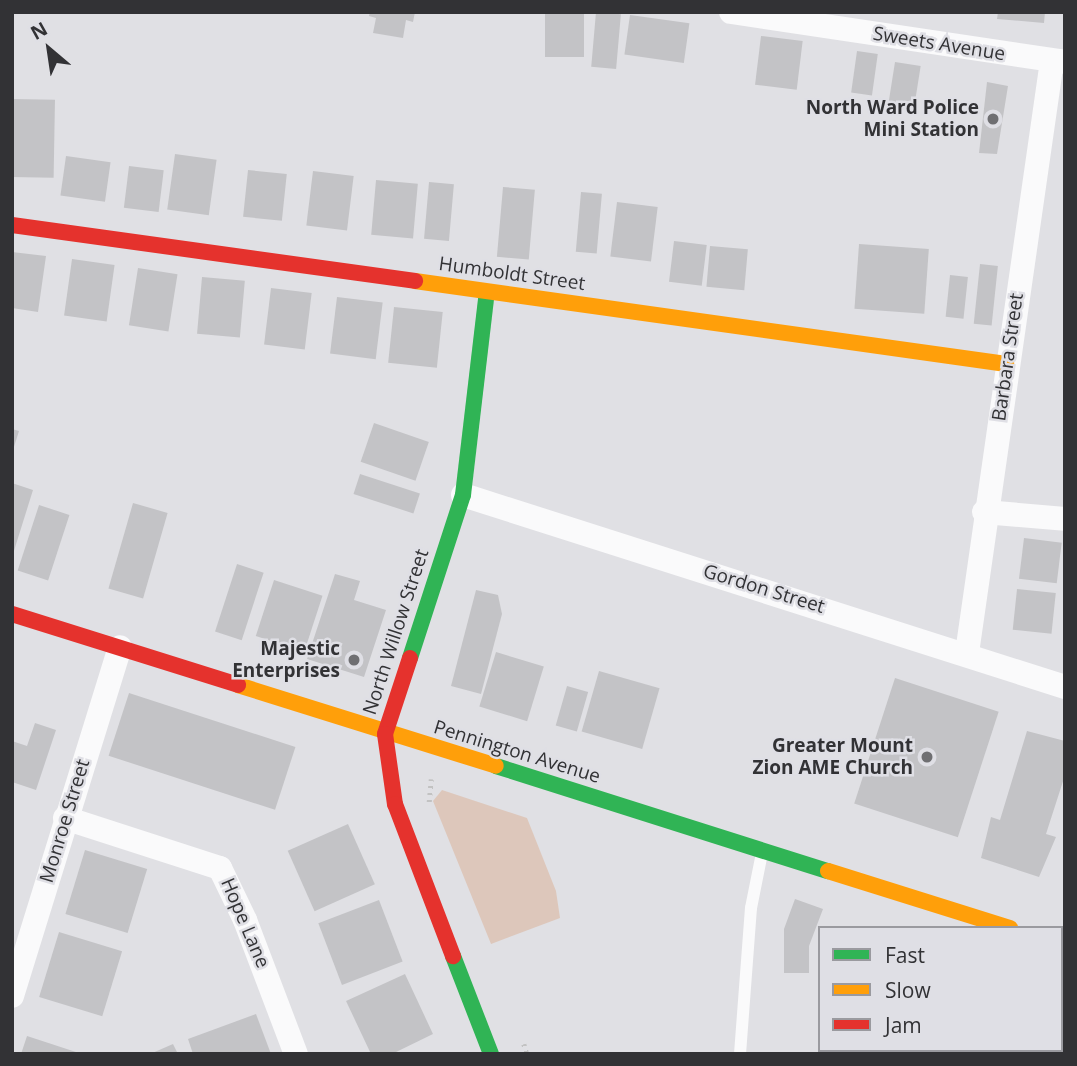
<!DOCTYPE html>
<html>
<head>
<meta charset="utf-8">
<style>
  body { margin:0 }
  #map { position:relative; width:1077px; height:1066px; overflow:hidden; background:#e0e0e4; font-family:"Open Sans",sans-serif }
  div>[style] { position:absolute }
  .green>* { inset:0; background:#ddc7bb }
  .building>* { inset:0; background:#c3c3c6; transform-origin:0 0 }
  .path>* { height:4.5px; margin-top:-2.25px; transform-origin:0; background:repeating-linear-gradient(90deg,#c2c2c2 0 2px,transparent 0 7px) }
  .lane>* { height:12px; margin:-6px; padding:0 6px; transform-origin:6px; border-radius:6px; background:#fafafb }
  .street>* { height:24px; margin:-12px; padding:0 12px; transform-origin:12px; border-radius:12px; background:#fafafb }
  .fast>* { height:16px; margin:-8px; padding:0 8px; transform-origin:8px; border-radius:8px; background:#30b455 }
  .slow>* { height:16px; margin:-8px; padding:0 8px; transform-origin:8px; border-radius:8px; background:#ff9f0a }
  .jam>* { height:16px; margin:-8px; padding:0 8px; transform-origin:8px; border-radius:8px; background:#e5322d }
  .dots>* { width:19px; height:19px; translate:-50% -50%; box-sizing:border-box; border:4px solid #dfdfe5; border-radius:50% }
  span { translate:-50% -50%; white-space:nowrap; text-align:center; line-height:1.15; -webkit-text-stroke:5px #dfdfe5; paint-order:stroke }
  .street-label { font-size:19px; color:#323235 }
  .poi-label { font-size:19px; color:#323235; font-weight:700 }
  .right { translate:-100% -50%; text-align:right }
  .frame { position:absolute; inset:0; border:14px solid #323235; pointer-events:none }
  .legend { position:absolute; left:818px; top:926px; width:245px; height:126px; box-sizing:border-box; background:#dfdfe5; border:2px solid #9a9a9f; margin:0; padding:9px 12px; list-style:none; font-size:21px; color:#323235 }
  .legend li { display:flex; align-items:center; gap:14px; height:35px }
  .legend b { width:35px; border:2px solid #9a9a9f }
  .north { position:absolute; left:14px; top:14px; width:70px; height:70px; -webkit-text-stroke:5px #dfdfe5; paint-order:stroke; rotate:331deg; font-size:19px; font-weight:700; line-height:28px; text-align:center; color:#323235 }
  .north::after { content:''; display:block; margin:auto; width:24px; height:32px; background:#323235; clip-path:polygon(50% 0,100% 100%,50% 72%,0 100%) }
</style>
</head>
<body>
<div id="map">
  <div class="green">
    <div style="clip-path:polygon(442px 790px,527px 818px,556px 891px,560px 918px,491px 944px,433px 801px)"></div>
  </div>
  <div class="building">
    <div style="clip-path:polygon(370px 12px,415px 12px,413px 22px,406px 20px,403px 38px,373px 33px,376px 18px,369px 16px)"></div>
    <div style="left:545px;top:12px;width:39px;height:45px"></div>
    <div style="left:596px;top:12px;width:25px;height:55px;rotate:5deg"></div>
    <div style="clip-path:polygon(998px 12px,1045px 12px,1044px 23px,997px 19px)"></div>
    <div style="left:630px;top:15px;width:60px;height:40px;rotate:8deg"></div>
    <div style="left:761px;top:36px;width:42px;height:49px;rotate:7deg"></div>
    <div style="left:857px;top:51px;width:21px;height:42px;rotate:8deg"></div>
    <div style="left:895px;top:62px;width:26px;height:41px;rotate:9deg"></div>
    <div style="clip-path:polygon(987px 82px,1008px 86px,997px 154px,979px 153px)"></div>
    <div style="left:12px;top:99px;width:43px;height:78px;rotate:1deg"></div>
    <div style="left:175px;top:154px;width:42px;height:56px;rotate:8deg"></div>
    <div style="left:66px;top:156px;width:45px;height:40px;rotate:8deg"></div>
    <div style="left:129px;top:166px;width:35px;height:42px;rotate:7deg"></div>
    <div style="left:248px;top:170px;width:39px;height:47px;rotate:6deg"></div>
    <div style="left:313px;top:171px;width:41px;height:55px;rotate:7deg"></div>
    <div style="left:376px;top:180px;width:42px;height:55px;rotate:5deg"></div>
    <div style="left:429px;top:182px;width:25px;height:57px;rotate:5deg"></div>
    <div style="left:503px;top:187px;width:32px;height:70px;rotate:5deg"></div>
    <div style="left:581px;top:192px;width:21px;height:60px;rotate:5deg"></div>
    <div style="left:617px;top:202px;width:41px;height:55px;rotate:7deg"></div>
    <div style="left:674px;top:241px;width:33px;height:41px;rotate:7deg"></div>
    <div style="left:859px;top:244px;width:70px;height:65px;rotate:4deg"></div>
    <div style="left:710px;top:246px;width:38px;height:41px;rotate:5deg"></div>
    <div style="clip-path:polygon(12px 252px,46px 256px,38px 312px,12px 308px)"></div>
    <div style="left:72px;top:259px;width:43px;height:57px;rotate:8deg"></div>
    <div style="left:980px;top:264px;width:18px;height:60px;rotate:6deg"></div>
    <div style="left:138px;top:268px;width:40px;height:58px;rotate:9deg"></div>
    <div style="left:950px;top:275px;width:18px;height:42px;rotate:6deg"></div>
    <div style="left:202px;top:277px;width:43px;height:57px;rotate:5deg"></div>
    <div style="left:271px;top:288px;width:41px;height:57px;rotate:7deg"></div>
    <div style="left:337px;top:297px;width:46px;height:57px;rotate:7deg"></div>
    <div style="left:394px;top:307px;width:49px;height:56px;rotate:6deg"></div>
    <div style="left:374px;top:423px;width:58px;height:41px;rotate:19deg"></div>
    <div style="clip-path:polygon(12px 429px,19px 431px,13px 450px,12px 450px)"></div>
    <div style="left:360px;top:474px;width:63px;height:21px;rotate:18deg"></div>
    <div style="clip-path:polygon(12px 483px,33px 490px,13px 554px,12px 554px)"></div>
    <div style="left:133px;top:503px;width:36px;height:89px;rotate:16deg"></div>
    <div style="left:39px;top:505px;width:32px;height:69px;rotate:18deg"></div>
    <div style="left:1024px;top:538px;width:38px;height:41px;rotate:7deg"></div>
    <div style="left:237px;top:564px;width:28px;height:71px;rotate:18deg"></div>
    <div style="clip-path:polygon(335px 574px,360px 581px,354px 600px,386px 610px,364px 677px,307px 659px)"></div>
    <div style="left:274px;top:580px;width:51px;height:59px;rotate:18deg"></div>
    <div style="left:1017px;top:589px;width:39px;height:41px;rotate:6deg"></div>
    <div style="clip-path:polygon(476px 590px,498px 595px,502px 614px,481px 694px,451px 686px)"></div>
    <div style="left:496px;top:652px;width:50px;height:57px;rotate:17deg"></div>
    <div style="left:599px;top:671px;width:63px;height:63px;rotate:16deg"></div>
    <div style="left:895px;top:678px;width:109px;height:132px;rotate:18deg"></div>
    <div style="left:567px;top:686px;width:22px;height:41px;rotate:16deg"></div>
    <div style="left:129px;top:693px;width:175px;height:66px;rotate:18deg"></div>
    <div style="clip-path:polygon(35px 723px,56px 730px,36px 790px,12px 782px,12px 741px,27px 746px)"></div>
    <div style="clip-path:polygon(1027px 731px,1065px 741px,1065px 775px,1046px 834px,1056px 837px,1039px 877px,981px 858px,991px 817px,1000px 820px)"></div>
    <div style="left:348px;top:824px;width:66px;height:66px;rotate:66deg"></div>
    <div style="left:85px;top:850px;width:65px;height:67px;rotate:17deg"></div>
    <div style="clip-path:polygon(795px 899px,823px 909px,809px 946px,809px 973px,784px 973px,784px 929px)"></div>
    <div style="left:379px;top:900px;width:66px;height:65px;rotate:69deg"></div>
    <div style="left:59px;top:932px;width:66px;height:68px;rotate:17deg"></div>
    <div style="clip-path:polygon(405px 974px,433px 1034px,392px 1054px,371px 1054px,346px 1001px)"></div>
    <div style="clip-path:polygon(256px 1014px,271px 1054px,193px 1054px,188px 1039px)"></div>
    <div style="clip-path:polygon(27px 1036px,79px 1053px,79px 1054px,21px 1054px)"></div>
    <div style="clip-path:polygon(173px 1044px,178px 1054px,150px 1054px)"></div>
    <div style="left:900px;top:1050px;width:69px;height:4px"></div>
  </div>
  <div class="path">
    <div style="left:429px;top:802px;width:23px;rotate:-85deg"></div>
    <div style="left:524px;top:1044px;width:10px;rotate:73deg"></div>
  </div>
  <div class="lane">
    <div style="left:740px;top:1054px;width:146px;rotate:-85.7deg"></div>
    <div style="left:751px;top:908px;width:56px;rotate:-78.7deg"></div>
  </div>
  <div class="street">
    <div style="left:731px;top:12px;width:338px;rotate:8.5deg"></div>
    <div style="left:463px;top:495px;width:632px;rotate:17.69deg"></div>
    <div style="left:984px;top:512px;width:81px;rotate:4.9deg"></div>
    <div style="left:967px;top:653px;width:598px;rotate:-81.83deg"></div>
    <div style="left:65px;top:818px;width:163px;rotate:17.9deg"></div>
    <div style="left:220px;top:868px;width:58px;rotate:64.3deg"></div>
    <div style="left:245px;top:920px;width:143px;rotate:69.2deg"></div>
    <div style="left:12px;top:996px;width:365px;rotate:-72.8deg"></div>
    <div style="left:1006px;top:1050px;width:4px;rotate:90deg"></div>
  </div>
  <div class="fast">
    <div style="left:410px;top:658px;width:171px;rotate:-72deg"></div>
    <div style="left:463px;top:495px;width:204px;rotate:-83.3deg"></div>
    <div style="left:496px;top:766px;width:348px;rotate:17.6deg"></div>
    <div style="left:453px;top:956px;width:105px;rotate:68.8deg"></div>
  </div>
  <div class="slow">
    <div style="left:415px;top:281px;width:597px;rotate:7.99deg"></div>
    <div style="left:238px;top:685px;width:270px;rotate:17.4deg"></div>
    <div style="left:828px;top:871px;width:191px;rotate:17.4deg"></div>
    <div style="left:1061px;top:944px;width:4px;rotate:14deg"></div>
  </div>
  <div class="jam">
    <div style="left:12px;top:225px;width:407px;rotate:7.9deg"></div>
    <div style="left:12px;top:614px;width:237px;rotate:17.4deg"></div>
    <div style="left:410px;top:658px;width:80px;rotate:108.2deg"></div>
    <div style="left:385px;top:734px;width:71px;rotate:81.9deg"></div>
    <div style="left:395px;top:804px;width:163px;rotate:69.1deg"></div>
  </div>
  <div class="dots">
    <div style="left:993px;top:119px;background:#6f6f72"></div>
    <div style="left:354px;top:660px;background:#6f6f72"></div>
    <div style="left:927px;top:757px;background:#6f6f72"></div>
  </div>
  <div class="street-label">
    <span style="left:939px;top:44px;rotate:9deg">Sweets Avenue</span>
    <span style="left:512px;top:274px;rotate:8deg">Humboldt Street</span>
    <span style="left:1008px;top:357px;rotate:-82deg">Barbara Street</span>
    <span style="left:764px;top:589px;rotate:17deg">Gordon Street</span>
    <span style="left:396px;top:632px;rotate:-72deg">North Willow Street</span>
    <span style="left:517px;top:752px;rotate:17deg">Pennington Avenue</span>
    <span style="left:65px;top:821px;rotate:-73deg">Monroe Street</span>
    <span style="left:245px;top:923px;rotate:67deg">Hope Lane</span>
  </div>
  <div class="poi-label">
    <span class="right" style="left:979px;top:119px">North Ward Police<br>Mini Station</span>
    <span class="right" style="left:340px;top:660px">Majestic<br>Enterprises</span>
    <span class="right" style="left:913px;top:757px">Greater Mount<br>Zion AME Church</span>
  </div>
  <div class="frame"></div>
  <ul class="legend">
  <li><b style="height:9px;background:#30b455"></b>Fast</li>
  <li><b style="height:9px;background:#ff9f0a"></b>Slow</li>
  <li><b style="height:9px;background:#e5322d"></b>Jam</li>
  </ul>
  <div class="north">N</div>
</div>
</body>
</html>
